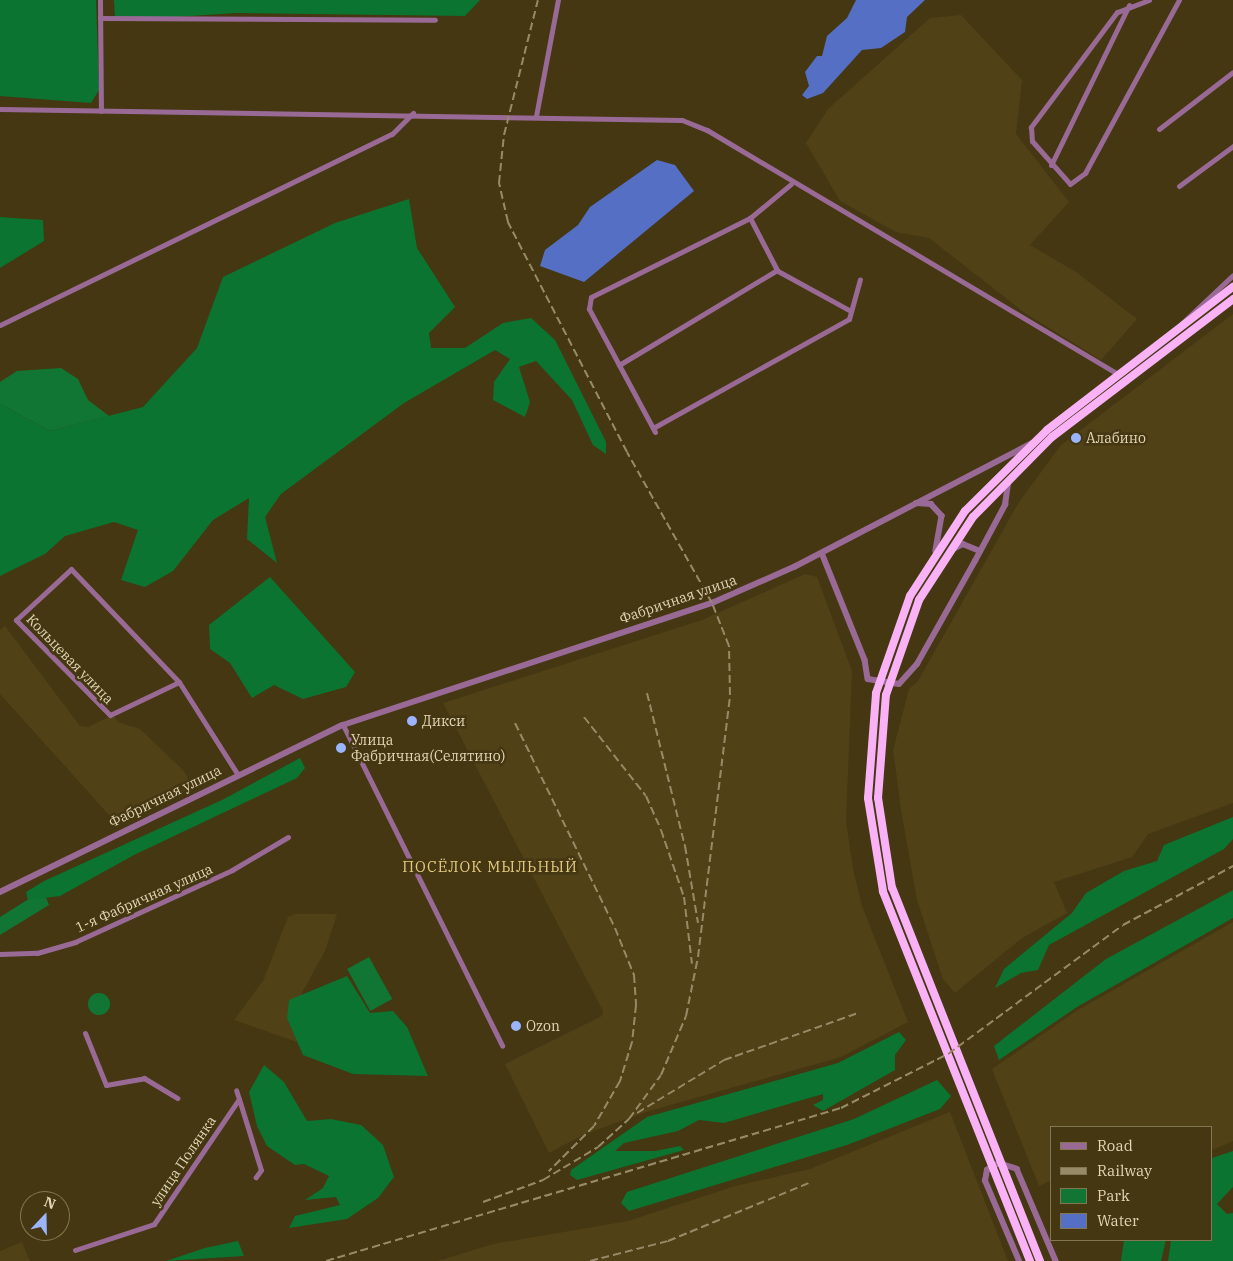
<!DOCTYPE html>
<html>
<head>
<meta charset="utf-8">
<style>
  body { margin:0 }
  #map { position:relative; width:1233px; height:1261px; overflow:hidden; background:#443712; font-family:"IBM Plex Serif",serif }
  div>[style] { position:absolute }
  .built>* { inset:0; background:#504117 }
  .green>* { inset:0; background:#117633; transform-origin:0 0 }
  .round { border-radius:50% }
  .forest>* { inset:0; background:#0b7430 }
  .water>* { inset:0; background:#556fc4 }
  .minor>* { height:5px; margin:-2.5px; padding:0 2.5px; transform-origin:2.5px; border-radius:2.5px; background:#9a6a97 }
  .tertiary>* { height:5.5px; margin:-2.75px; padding:0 2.75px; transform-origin:2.75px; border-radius:2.75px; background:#9a6a97 }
  .trunk>* { height:8px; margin:-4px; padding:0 4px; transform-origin:4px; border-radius:4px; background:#fab2f6 }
  .rail>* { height:2px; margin-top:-1px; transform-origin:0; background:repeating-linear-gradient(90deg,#978a66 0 8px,transparent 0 12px) }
  .dots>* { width:14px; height:14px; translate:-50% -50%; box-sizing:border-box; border:2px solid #443712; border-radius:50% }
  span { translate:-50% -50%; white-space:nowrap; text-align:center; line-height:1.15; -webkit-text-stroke:5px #443712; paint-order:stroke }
  .poi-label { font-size:14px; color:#e2d5b3 }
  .left { translate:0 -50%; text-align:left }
  .street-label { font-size:14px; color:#e2d5b3 }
  .neighbourhood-label { font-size:15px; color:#e4c983; letter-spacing:1px }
  .legend { position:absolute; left:1050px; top:1126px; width:162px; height:115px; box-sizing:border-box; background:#443712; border:1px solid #837652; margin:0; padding:6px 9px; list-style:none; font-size:15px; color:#e2d5b3 }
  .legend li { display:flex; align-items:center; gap:10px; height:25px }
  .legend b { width:25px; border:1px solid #837652 }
  .north { position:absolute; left:20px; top:1191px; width:50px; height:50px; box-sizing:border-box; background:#443712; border:1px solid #837652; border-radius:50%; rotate:21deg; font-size:14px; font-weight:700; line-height:20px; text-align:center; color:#e2d5b3 }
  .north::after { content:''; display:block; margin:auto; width:18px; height:22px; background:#9bb5fd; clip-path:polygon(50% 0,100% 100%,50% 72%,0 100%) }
</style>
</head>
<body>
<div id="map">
  <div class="built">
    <div style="clip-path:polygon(961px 15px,1022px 80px,1016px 134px,1069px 202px,1030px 245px,1076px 272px,1137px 319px,1101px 360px,1025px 313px,929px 238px,896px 232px,840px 201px,806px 143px,828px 109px,930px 18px)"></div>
    <div style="clip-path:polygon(1233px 314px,1233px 803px,1148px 834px,1132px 857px,1054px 882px,1067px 913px,1022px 938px,955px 993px,943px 979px,917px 900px,902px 816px,893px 750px,909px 689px,918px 681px,1019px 502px,1061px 445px)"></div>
    <div style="clip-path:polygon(805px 574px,817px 577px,852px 671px,846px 821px,853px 869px,862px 906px,908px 1022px,841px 1057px,649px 1111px,585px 1134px,549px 1153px,505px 1064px,602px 1016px,603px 1011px,443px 703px,702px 620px)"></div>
    <div style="clip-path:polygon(5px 626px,80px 726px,88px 727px,113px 715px,118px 722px,140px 729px,183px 770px,194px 789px,118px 825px,0 694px,0 630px)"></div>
    <div style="clip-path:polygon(295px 914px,337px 914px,325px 951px,292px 1011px,297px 1042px,234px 1020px,263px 981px,288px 917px)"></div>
    <div style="clip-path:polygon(1233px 922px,1233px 1141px,1212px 1150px,1212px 1127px,1052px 1127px,1052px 1180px,1039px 1186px,992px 1069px,1078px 1010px)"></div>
    <div style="clip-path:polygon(950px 1112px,1008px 1261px,438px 1261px,493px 1244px,628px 1221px,735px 1186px,810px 1169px)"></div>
    <div style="clip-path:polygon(22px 1242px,30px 1261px,0 1261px,0 1251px)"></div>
  </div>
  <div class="green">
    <div style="clip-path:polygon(61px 368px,78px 379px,88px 400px,109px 416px,50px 431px,0 404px,0 382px,17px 371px)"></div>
    <div style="clip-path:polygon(43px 890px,49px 905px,0 935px,0 917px)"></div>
    <div style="left:369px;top:957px;width:48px;height:25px;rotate:61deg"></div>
    <div class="round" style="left:88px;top:993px;width:22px;height:22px"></div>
  </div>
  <div class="forest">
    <div style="clip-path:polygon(0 0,96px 0,99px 90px,91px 103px,0 96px)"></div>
    <div style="clip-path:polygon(114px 0,480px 0,465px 16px,236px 13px,115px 21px)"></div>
    <div style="clip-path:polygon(409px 199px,417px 248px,455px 307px,429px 333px,431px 348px,465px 348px,503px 323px,531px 318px,555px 340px,606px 442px,606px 454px,593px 445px,572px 400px,536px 361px,519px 367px,530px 402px,525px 417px,493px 400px,494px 382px,510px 359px,495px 350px,404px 403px,281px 494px,265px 517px,277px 563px,247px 539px,249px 498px,213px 520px,173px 571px,145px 587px,121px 580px,138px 530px,114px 522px,65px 536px,45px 554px,0 576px,0 404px,50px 431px,143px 407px,197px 348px,223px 277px,335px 223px)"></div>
    <div style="clip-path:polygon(0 217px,43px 220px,44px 241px,0 268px)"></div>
    <div style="clip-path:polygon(270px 577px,355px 672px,346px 687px,303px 699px,274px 685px,252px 698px,230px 663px,210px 649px,209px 625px)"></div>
    <div style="clip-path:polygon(300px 758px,305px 768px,297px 778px,134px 855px,60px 896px,28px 900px,26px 892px,44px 881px,222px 800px)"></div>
    <div style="clip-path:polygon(1233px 817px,1233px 839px,1224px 849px,1049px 945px,1038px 970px,1021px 973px,995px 988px,1004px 969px,1072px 913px,1086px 893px,1124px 871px,1157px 861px,1164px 845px)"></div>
    <div style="clip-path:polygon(1233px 890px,1233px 918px,1077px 1007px,999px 1060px,994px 1046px,1106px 959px)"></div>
    <div style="clip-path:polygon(347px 976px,370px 1013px,393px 1011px,407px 1027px,428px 1076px,353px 1074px,303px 1055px,287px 1018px,289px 1000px)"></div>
    <div style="clip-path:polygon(899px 1032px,906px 1040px,895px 1055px,895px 1070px,823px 1111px,813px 1105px,823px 1100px,823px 1094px,724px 1123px,699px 1120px,678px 1131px,624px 1143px,615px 1151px,655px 1151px,680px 1146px,684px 1150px,577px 1180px,570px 1175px,571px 1170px,647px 1117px,838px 1063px)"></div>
    <div style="clip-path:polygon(264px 1065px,284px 1082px,307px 1121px,331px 1119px,361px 1125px,383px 1145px,394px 1177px,378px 1198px,347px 1219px,289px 1228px,295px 1216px,340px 1205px,336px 1197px,305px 1200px,323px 1188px,329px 1176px,304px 1164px,295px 1165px,267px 1146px,257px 1126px,249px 1092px)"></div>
    <div style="clip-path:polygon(937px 1080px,951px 1096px,940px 1109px,847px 1145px,629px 1211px,621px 1203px,627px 1192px,854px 1119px)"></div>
    <div style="clip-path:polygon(1233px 1151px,1233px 1187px,1217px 1204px,1227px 1214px,1233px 1213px,1233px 1261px,1168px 1261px,1171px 1240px,1212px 1240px,1212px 1158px)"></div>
    <div style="clip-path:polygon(1124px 1240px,1166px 1240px,1161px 1261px,1121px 1261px)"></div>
    <div style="clip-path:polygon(238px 1241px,244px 1256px,166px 1261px,205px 1248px)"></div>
  </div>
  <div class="water">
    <div style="clip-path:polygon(856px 0,925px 0,907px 17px,905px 32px,881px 48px,862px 50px,823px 93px,807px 99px,802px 95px,809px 86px,805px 72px,817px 56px,822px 56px,827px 36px,847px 18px)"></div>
    <div style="clip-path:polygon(657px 160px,675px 165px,694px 191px,584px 282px,540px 266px,545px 250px,578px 225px,590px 207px)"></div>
  </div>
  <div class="minor">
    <div style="left:100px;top:0;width:111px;rotate:89.5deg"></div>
    <div style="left:1149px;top:0;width:34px;rotate:159deg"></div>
    <div style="left:1117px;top:12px;width:144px;rotate:126.8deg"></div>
    <div style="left:1031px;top:127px;width:14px;rotate:86deg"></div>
    <div style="left:1032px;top:141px;width:57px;rotate:48.5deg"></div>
    <div style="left:1070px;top:184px;width:19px;rotate:-36deg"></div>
    <div style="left:1085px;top:173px;width:197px;rotate:-61.5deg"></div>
    <div style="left:100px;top:18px;width:335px;rotate:0.3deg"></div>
    <div style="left:0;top:109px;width:682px;rotate:0.92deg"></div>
    <div style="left:682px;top:120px;width:27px;rotate:22deg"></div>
    <div style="left:707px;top:130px;width:479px;rotate:30.7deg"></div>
    <div style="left:536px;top:116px;width:118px;rotate:-79.3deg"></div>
    <div style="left:1159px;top:129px;width:93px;rotate:-37.6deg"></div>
    <div style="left:1051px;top:165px;width:178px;rotate:-64deg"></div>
    <div style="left:1179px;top:186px;width:67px;rotate:-36.5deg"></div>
    <div style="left:776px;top:270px;width:85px;rotate:28.7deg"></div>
    <div style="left:1181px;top:324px;width:71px;rotate:-43.3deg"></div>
    <div style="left:0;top:325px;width:436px;rotate:-26deg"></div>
    <div style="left:392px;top:134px;width:30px;rotate:-45deg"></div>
    <div style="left:619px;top:365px;width:184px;rotate:-31deg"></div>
    <div style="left:777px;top:270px;width:59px;rotate:-117.4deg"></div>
    <div style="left:653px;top:428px;width:224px;rotate:-29.1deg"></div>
    <div style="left:849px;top:319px;width:41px;rotate:-74.6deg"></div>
    <div style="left:655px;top:432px;width:140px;rotate:-118.2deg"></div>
    <div style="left:589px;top:309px;width:12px;rotate:-81deg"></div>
    <div style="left:591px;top:297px;width:178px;rotate:-26.4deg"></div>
    <div style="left:750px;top:218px;width:53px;rotate:-39.7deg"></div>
    <div style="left:179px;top:682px;width:76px;rotate:154.4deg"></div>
    <div style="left:110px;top:715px;width:134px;rotate:-134.7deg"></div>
    <div style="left:16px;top:620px;width:75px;rotate:-42.8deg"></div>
    <div style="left:71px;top:569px;width:156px;rotate:46.3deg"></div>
    <div style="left:179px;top:682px;width:110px;rotate:57.6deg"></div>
    <div style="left:343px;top:725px;width:358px;rotate:63.6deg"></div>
    <div style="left:0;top:954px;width:37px;rotate:-2deg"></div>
    <div style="left:37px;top:953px;width:40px;rotate:-16deg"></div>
    <div style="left:75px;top:942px;width:173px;rotate:-24.6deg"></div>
    <div style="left:232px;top:870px;width:65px;rotate:-30.5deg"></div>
    <div style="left:85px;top:1033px;width:56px;rotate:68deg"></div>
    <div style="left:106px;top:1085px;width:39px;rotate:-10deg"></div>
    <div style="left:144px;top:1078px;width:39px;rotate:31deg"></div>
    <div style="left:239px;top:1099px;width:74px;rotate:72.8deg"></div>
    <div style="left:261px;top:1170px;width:9px;rotate:126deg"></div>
    <div style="left:75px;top:1250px;width:83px;rotate:-18.2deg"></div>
    <div style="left:154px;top:1224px;width:151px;rotate:-55.8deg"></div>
    <div style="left:239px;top:1099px;width:9px;rotate:-108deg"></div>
  </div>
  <div class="tertiary">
    <div style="left:916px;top:503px;width:15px;rotate:4deg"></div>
    <div style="left:931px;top:504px;width:16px;rotate:47deg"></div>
    <div style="left:942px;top:516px;width:35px;rotate:100deg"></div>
    <div style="left:953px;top:549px;width:11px;rotate:-27deg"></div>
    <div style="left:963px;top:544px;width:18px;rotate:22deg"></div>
    <div style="left:822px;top:553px;width:115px;rotate:68.1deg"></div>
    <div style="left:865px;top:660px;width:19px;rotate:81deg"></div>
    <div style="left:868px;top:679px;width:31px;rotate:9deg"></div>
    <div style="left:899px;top:684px;width:27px;rotate:-48deg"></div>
    <div style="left:917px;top:664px;width:118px;rotate:-60.6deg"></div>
    <div style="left:975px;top:561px;width:64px;rotate:-61.8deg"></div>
    <div style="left:1005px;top:505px;width:21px;rotate:-82deg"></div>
    <div style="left:0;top:892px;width:381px;rotate:-26deg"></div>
    <div style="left:343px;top:725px;width:389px;rotate:-18.3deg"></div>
    <div style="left:712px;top:603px;width:90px;rotate:-23.7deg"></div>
    <div style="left:794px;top:567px;width:268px;rotate:-27.5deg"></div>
    <div style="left:1019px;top:1261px;width:87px;rotate:-113deg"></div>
    <div style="left:985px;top:1181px;width:11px;rotate:-80deg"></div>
    <div style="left:987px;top:1170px;width:14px;rotate:-30deg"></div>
    <div style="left:999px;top:1163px;width:19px;rotate:18deg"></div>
    <div style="left:1017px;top:1169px;width:100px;rotate:67deg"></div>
  </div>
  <div class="trunk">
    <div style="left:1030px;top:1261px;width:398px;rotate:-111.7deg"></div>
    <div style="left:883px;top:891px;width:94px;rotate:-99.2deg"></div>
    <div style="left:868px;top:798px;width:105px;rotate:-85.6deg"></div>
    <div style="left:876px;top:693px;width:103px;rotate:-70.7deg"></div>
    <div style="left:910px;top:596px;width:101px;rotate:-57.1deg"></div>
    <div style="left:965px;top:511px;width:115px;rotate:-44.6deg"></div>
    <div style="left:1047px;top:430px;width:235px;rotate:-37.6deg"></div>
    <div style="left:1040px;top:1261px;width:401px;rotate:-111.6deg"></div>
    <div style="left:892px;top:888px;width:91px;rotate:-98.8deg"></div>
    <div style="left:878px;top:798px;width:103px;rotate:-85.6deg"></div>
    <div style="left:886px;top:695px;width:101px;rotate:-70.8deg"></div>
    <div style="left:919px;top:600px;width:99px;rotate:-57deg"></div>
    <div style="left:973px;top:517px;width:112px;rotate:-45.4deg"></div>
    <div style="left:1052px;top:437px;width:228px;rotate:-37.3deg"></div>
  </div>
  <div class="rail">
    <div style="left:647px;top:693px;width:158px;rotate:76.1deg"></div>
    <div style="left:685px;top:846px;width:78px;rotate:80.4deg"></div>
    <div style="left:584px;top:717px;width:100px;rotate:51.9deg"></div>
    <div style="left:646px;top:796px;width:37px;rotate:66deg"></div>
    <div style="left:661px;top:830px;width:71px;rotate:71.1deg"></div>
    <div style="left:684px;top:897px;width:67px;rotate:83.2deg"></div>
    <div style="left:515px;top:723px;width:228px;rotate:64deg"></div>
    <div style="left:615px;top:928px;width:51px;rotate:68deg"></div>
    <div style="left:634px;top:975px;width:30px;rotate:86deg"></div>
    <div style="left:636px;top:1005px;width:37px;rotate:96deg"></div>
    <div style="left:632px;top:1042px;width:41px;rotate:107.1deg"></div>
    <div style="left:620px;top:1081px;width:52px;rotate:120deg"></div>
    <div style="left:594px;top:1126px;width:64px;rotate:135deg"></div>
    <div style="left:637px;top:1113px;width:102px;rotate:-31.3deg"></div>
    <div style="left:724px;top:1060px;width:142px;rotate:-19.3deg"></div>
    <div style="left:483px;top:1202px;width:64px;rotate:-20.1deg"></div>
    <div style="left:543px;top:1180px;width:64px;rotate:-31deg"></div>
    <div style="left:598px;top:1147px;width:42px;rotate:-42.1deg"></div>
    <div style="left:629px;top:1119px;width:54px;rotate:-54deg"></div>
    <div style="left:661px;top:1075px;width:64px;rotate:-67deg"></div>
    <div style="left:686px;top:1016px;width:60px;rotate:-78.5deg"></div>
    <div style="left:698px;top:957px;width:264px;rotate:-83deg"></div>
    <div style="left:730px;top:695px;width:49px;rotate:-91.2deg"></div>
    <div style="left:729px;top:646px;width:46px;rotate:-111.6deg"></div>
    <div style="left:712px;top:603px;width:173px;rotate:-119.4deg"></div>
    <div style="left:627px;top:452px;width:259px;rotate:-117.4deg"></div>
    <div style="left:508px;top:222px;width:40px;rotate:-103deg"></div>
    <div style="left:499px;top:183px;width:48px;rotate:-84.1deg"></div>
    <div style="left:504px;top:135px;width:139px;rotate:-75.9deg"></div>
    <div style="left:326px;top:1261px;width:537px;rotate:-16.55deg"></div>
    <div style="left:841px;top:1108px;width:120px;rotate:-26.8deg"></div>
    <div style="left:948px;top:1054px;width:217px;rotate:-36.4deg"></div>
    <div style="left:1123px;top:925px;width:125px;rotate:-28.2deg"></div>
    <div style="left:590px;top:1261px;width:81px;rotate:-14.4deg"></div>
    <div style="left:668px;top:1241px;width:152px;rotate:-22.4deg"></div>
  </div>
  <div class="dots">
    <div style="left:1076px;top:438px;background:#9bb5fd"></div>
    <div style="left:412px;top:721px;background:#9bb5fd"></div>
    <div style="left:341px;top:748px;background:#9bb5fd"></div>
    <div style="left:516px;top:1026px;background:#9bb5fd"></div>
  </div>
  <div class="poi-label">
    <span class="left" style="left:1086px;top:438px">Алабино</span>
    <span class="left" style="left:422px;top:721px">Дикси</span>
    <span class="left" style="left:351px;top:748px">Улица<br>Фабричная(Селятино)</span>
    <span class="left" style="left:526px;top:1026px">Ozon</span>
  </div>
  <div class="street-label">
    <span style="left:678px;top:599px;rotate:-19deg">Фабричная улица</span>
    <span style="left:70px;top:659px;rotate:46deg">Кольцевая улица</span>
    <span style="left:165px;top:796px;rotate:-26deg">Фабричная улица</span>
    <span style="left:144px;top:898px;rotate:-24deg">1-я Фабричная улица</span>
    <span style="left:183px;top:1161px;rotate:-56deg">улица Полянка</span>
  </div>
  <div class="neighbourhood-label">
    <span style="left:490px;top:867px">ПОСЁЛОК МЫЛЬНЫЙ</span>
  </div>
  <ul class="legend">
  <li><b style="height:6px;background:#9a6a97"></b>Road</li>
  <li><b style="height:6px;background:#978a66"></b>Railway</li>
  <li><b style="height:14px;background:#117633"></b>Park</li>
  <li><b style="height:14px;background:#556fc4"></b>Water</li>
  </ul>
  <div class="north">N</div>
</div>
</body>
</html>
